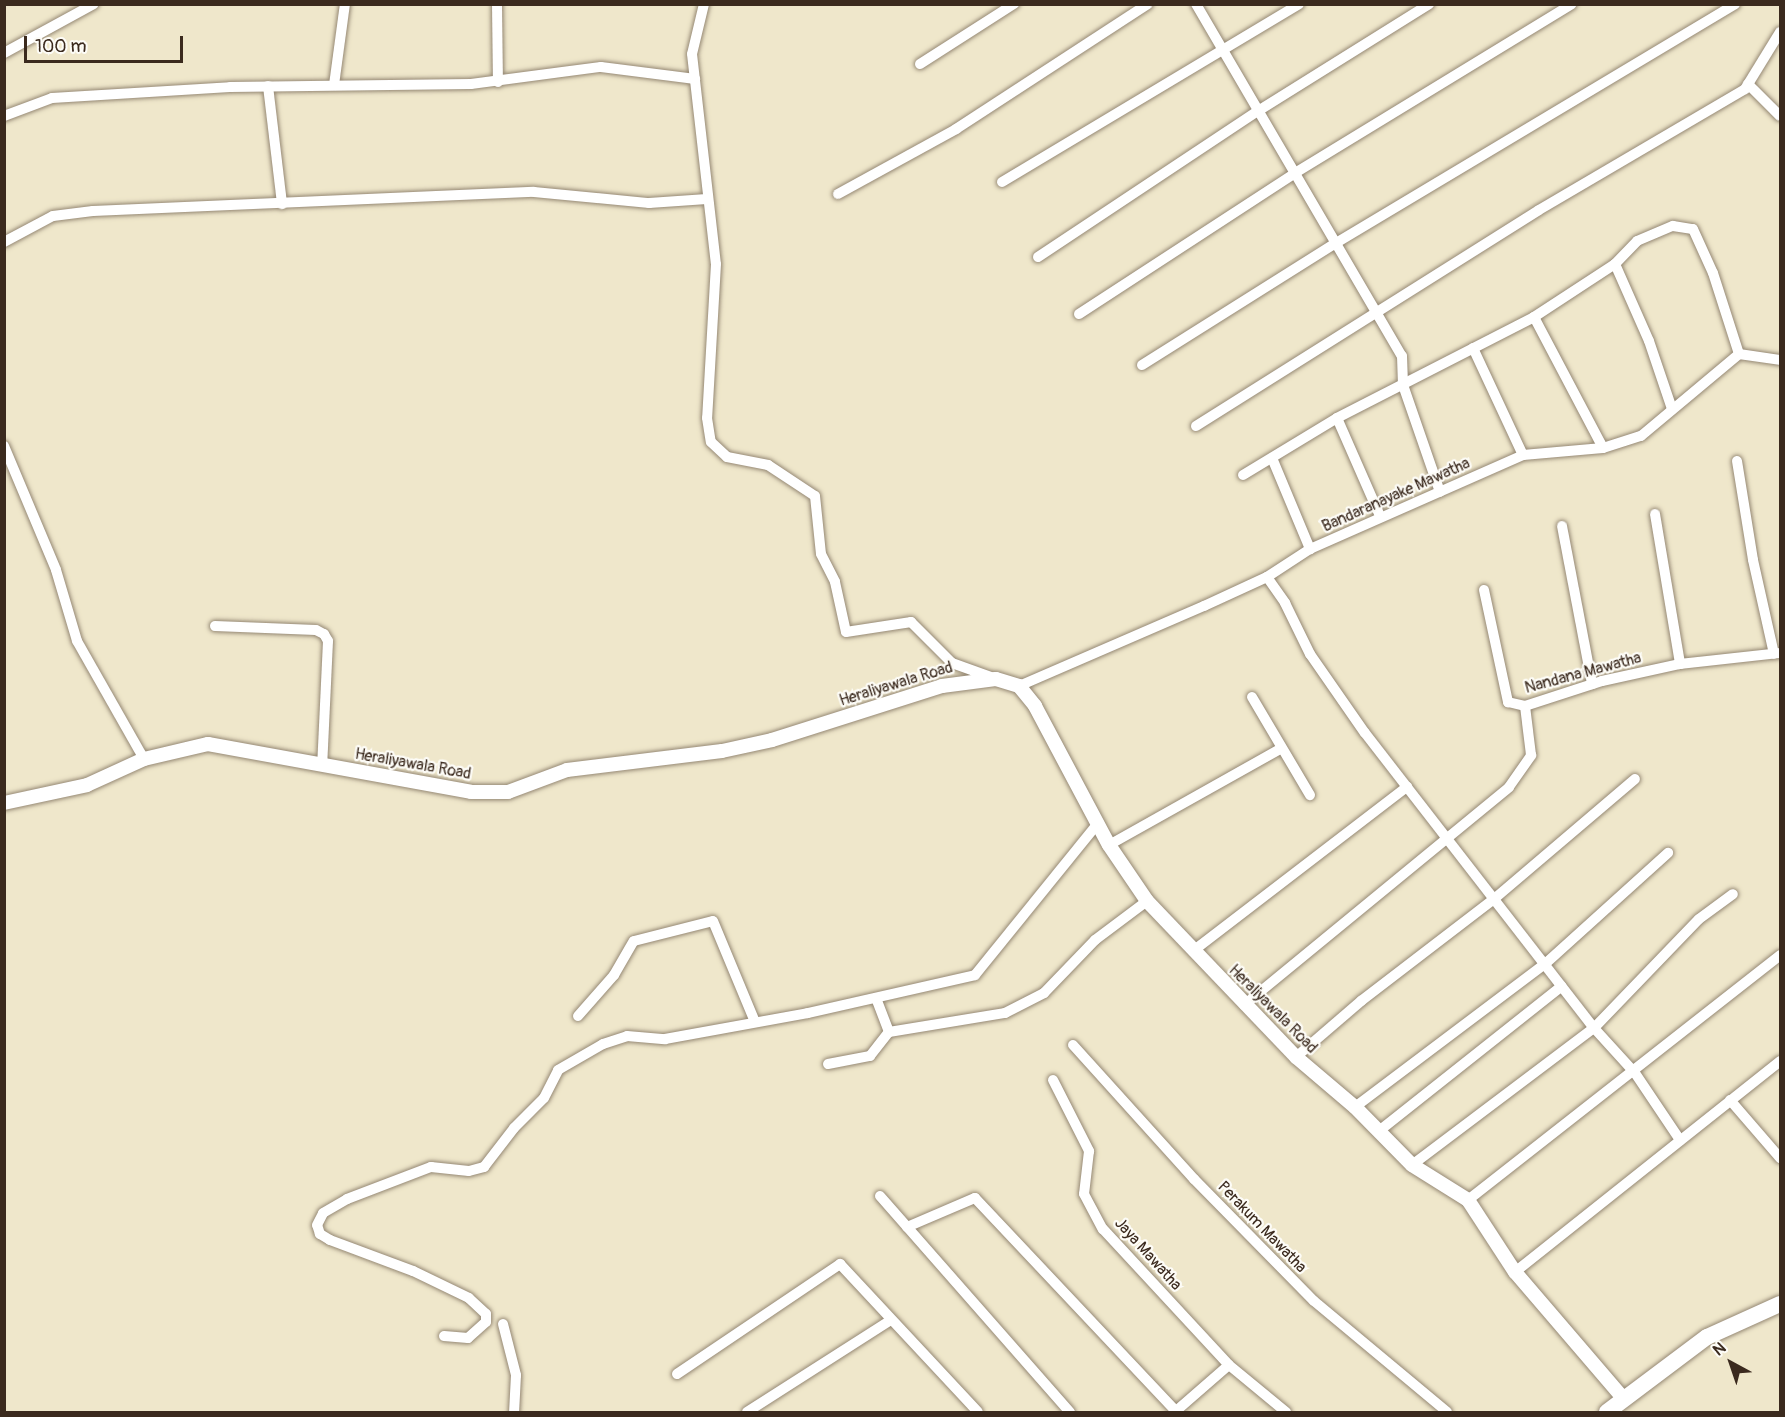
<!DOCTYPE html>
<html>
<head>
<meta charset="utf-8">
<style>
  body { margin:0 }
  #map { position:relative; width:1785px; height:1417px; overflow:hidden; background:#efe7cb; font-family:Pangolin,sans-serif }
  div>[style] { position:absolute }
  .roads { filter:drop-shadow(0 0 2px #958874) drop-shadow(0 0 2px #958874) }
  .minor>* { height:10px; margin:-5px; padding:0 5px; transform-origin:5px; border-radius:5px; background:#fff }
  .tertiary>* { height:14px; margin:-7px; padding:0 7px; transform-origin:7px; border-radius:7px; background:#fff }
  .primary>* { height:16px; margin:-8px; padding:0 8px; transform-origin:8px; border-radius:8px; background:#fff }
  span { translate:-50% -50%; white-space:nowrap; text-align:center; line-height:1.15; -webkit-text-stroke:4.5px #fdfcf7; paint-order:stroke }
  .street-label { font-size:16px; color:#3b2a1e }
  .frame { position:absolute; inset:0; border:6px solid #3b2a1e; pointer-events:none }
  .north { position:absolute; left:1701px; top:1333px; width:60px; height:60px; -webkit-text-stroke:4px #fdfcf7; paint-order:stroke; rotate:320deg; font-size:16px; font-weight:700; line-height:24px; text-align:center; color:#3b2a1e }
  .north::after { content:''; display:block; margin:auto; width:21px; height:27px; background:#3b2a1e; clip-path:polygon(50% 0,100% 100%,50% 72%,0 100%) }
  .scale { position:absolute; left:24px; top:36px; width:159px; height:27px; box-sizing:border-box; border:3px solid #3b2a1e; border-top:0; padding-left:8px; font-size:18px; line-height:21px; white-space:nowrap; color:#3b2a1e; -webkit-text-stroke:4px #fdfcf7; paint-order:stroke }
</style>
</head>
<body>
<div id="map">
  <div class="roads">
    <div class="minor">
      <div style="left:497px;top:4px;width:78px;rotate:89.3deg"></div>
      <div style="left:704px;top:4px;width:51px;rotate:103.5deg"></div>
      <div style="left:692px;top:54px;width:211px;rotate:83.5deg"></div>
      <div style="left:716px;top:264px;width:154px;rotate:93.3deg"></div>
      <div style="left:707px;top:418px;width:24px;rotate:81deg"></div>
      <div style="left:711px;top:442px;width:22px;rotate:43deg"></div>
      <div style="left:727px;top:457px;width:42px;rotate:11deg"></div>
      <div style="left:768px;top:465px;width:56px;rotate:33.4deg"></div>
      <div style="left:815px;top:496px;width:58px;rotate:84.1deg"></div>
      <div style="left:821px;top:554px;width:31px;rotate:63deg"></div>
      <div style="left:835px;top:582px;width:51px;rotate:77.6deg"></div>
      <div style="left:846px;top:632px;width:66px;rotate:-8.7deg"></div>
      <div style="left:911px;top:622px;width:58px;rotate:45deg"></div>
      <div style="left:952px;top:663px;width:45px;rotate:19.7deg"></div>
      <div style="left:1196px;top:4px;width:408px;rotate:59.7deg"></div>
      <div style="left:1402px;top:356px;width:29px;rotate:88deg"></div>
      <div style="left:1403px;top:385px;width:113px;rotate:70.9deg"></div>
      <div style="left:4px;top:53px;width:102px;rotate:-28.6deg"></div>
      <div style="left:920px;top:64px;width:112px;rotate:-32.6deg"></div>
      <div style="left:1748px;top:84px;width:45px;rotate:45deg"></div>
      <div style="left:334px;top:85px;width:82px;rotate:-82.3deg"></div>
      <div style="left:268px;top:86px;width:119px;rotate:83.2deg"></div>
      <div style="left:4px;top:116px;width:51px;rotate:-20.6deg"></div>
      <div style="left:52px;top:98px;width:178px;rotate:-3.5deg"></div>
      <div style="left:230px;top:87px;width:241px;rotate:-0.7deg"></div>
      <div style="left:471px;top:84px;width:131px;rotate:-7.5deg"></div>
      <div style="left:601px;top:67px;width:95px;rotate:7.3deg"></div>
      <div style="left:1002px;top:182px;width:346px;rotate:-30.9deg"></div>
      <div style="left:838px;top:194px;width:135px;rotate:-28.8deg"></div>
      <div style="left:956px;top:129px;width:229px;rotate:-33.1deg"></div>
      <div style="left:4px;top:242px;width:55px;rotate:-28deg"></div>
      <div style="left:53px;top:216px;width:40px;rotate:-7.1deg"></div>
      <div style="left:93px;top:211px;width:441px;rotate:-2.5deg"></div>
      <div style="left:534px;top:192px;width:116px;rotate:5.5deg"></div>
      <div style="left:649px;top:203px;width:58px;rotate:-3.9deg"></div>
      <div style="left:1038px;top:257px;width:264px;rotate:-33.6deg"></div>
      <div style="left:1258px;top:111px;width:202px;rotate:-32deg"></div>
      <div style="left:1615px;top:264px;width:84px;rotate:66.2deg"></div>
      <div style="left:1649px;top:341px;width:72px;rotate:71.3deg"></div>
      <div style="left:1079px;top:314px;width:258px;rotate:-33.1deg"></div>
      <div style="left:1295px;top:173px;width:324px;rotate:-31.4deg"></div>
      <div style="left:1534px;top:317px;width:148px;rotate:62.2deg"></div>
      <div style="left:1473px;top:348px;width:118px;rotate:65deg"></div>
      <div style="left:1142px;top:365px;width:229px;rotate:-32.2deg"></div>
      <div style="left:1336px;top:243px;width:465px;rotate:-30.9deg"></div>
      <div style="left:1337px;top:418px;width:107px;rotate:66.3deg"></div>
      <div style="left:1196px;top:426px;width:405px;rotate:-32.2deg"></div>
      <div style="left:1539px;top:210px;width:239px;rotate:-30.4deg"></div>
      <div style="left:1745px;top:89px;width:67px;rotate:-58.4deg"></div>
      <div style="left:4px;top:446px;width:134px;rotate:67.2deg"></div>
      <div style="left:56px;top:570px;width:74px;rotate:73.5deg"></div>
      <div style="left:77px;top:641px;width:136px;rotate:60.4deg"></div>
      <div style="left:1272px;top:458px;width:99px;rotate:67.3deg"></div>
      <div style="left:1737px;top:461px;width:100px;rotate:80.8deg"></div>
      <div style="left:1753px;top:560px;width:96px;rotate:77.4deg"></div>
      <div style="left:1243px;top:475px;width:110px;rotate:-31.2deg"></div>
      <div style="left:1337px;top:418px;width:221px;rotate:-27.1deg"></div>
      <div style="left:1534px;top:317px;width:97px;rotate:-33.2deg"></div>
      <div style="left:1615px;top:264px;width:32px;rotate:-46deg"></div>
      <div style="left:1637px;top:241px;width:39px;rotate:-23deg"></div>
      <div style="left:1673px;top:226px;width:20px;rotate:9deg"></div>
      <div style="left:1693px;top:229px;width:48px;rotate:65.6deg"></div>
      <div style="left:1713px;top:273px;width:85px;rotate:72.2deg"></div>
      <div style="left:1655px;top:514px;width:152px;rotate:80.5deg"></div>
      <div style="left:1562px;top:526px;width:161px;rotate:79.2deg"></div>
      <div style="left:1267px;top:577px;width:32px;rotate:55deg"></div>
      <div style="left:1285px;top:603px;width:57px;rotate:63.9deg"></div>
      <div style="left:1310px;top:654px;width:96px;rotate:55.2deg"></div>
      <div style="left:1365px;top:733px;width:373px;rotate:52.2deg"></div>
      <div style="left:1594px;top:1028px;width:61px;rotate:47.7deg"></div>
      <div style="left:1635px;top:1073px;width:81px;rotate:56.1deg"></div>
      <div style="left:1484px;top:590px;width:115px;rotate:77.9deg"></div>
      <div style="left:1508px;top:702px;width:17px;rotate:13deg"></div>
      <div style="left:1525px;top:706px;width:81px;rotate:-18deg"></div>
      <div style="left:1602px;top:681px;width:80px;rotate:-12.3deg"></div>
      <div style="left:1680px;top:664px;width:101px;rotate:-6.3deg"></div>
      <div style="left:215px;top:626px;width:101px;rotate:2.3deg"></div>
      <div style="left:316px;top:630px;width:9px;rotate:27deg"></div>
      <div style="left:324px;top:634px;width:8px;rotate:60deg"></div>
      <div style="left:328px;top:641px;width:125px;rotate:92.7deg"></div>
      <div style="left:1019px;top:686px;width:202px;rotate:-23.4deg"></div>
      <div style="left:1204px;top:606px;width:69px;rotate:-24.7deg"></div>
      <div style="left:1267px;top:577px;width:51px;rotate:-33.1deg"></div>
      <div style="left:1310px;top:549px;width:233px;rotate:-23.8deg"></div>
      <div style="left:1523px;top:455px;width:80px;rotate:-5deg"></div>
      <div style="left:1603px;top:448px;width:40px;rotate:-18deg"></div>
      <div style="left:1641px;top:436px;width:128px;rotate:-39.9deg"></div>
      <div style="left:1739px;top:354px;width:41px;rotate:8.3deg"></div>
      <div style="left:1252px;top:697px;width:114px;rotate:59.4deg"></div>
      <div style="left:1109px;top:845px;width:198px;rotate:-29.3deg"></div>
      <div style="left:1193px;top:951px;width:270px;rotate:-37.5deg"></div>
      <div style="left:876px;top:998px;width:36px;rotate:69deg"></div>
      <div style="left:1244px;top:1005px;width:343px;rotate:-39.4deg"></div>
      <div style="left:1509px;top:787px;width:39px;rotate:-55deg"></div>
      <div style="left:1531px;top:755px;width:49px;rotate:-97deg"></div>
      <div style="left:578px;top:1016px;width:55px;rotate:-48.7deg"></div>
      <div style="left:614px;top:975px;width:39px;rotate:-60deg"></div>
      <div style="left:634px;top:941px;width:81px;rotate:-14.2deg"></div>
      <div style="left:713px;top:921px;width:109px;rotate:67.4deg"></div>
      <div style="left:1073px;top:1045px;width:181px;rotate:47.9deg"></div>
      <div style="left:1194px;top:1179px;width:171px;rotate:45.5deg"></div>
      <div style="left:1314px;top:1301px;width:173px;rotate:39.8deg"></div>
      <div style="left:1296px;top:1057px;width:86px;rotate:-40.7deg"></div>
      <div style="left:1361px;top:1001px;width:168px;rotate:-37.5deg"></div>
      <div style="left:1494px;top:899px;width:185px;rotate:-40.4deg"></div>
      <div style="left:828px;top:1064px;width:43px;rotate:-10.8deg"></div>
      <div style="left:870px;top:1056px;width:31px;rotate:-52deg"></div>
      <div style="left:889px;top:1032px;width:118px;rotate:-9.3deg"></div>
      <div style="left:1005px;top:1013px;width:44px;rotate:-27.1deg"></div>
      <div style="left:1044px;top:993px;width:74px;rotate:-46.1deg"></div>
      <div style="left:1095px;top:940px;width:65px;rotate:-36.9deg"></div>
      <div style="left:1053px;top:1080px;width:80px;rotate:63.1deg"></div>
      <div style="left:1089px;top:1151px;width:43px;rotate:96.6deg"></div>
      <div style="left:1084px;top:1194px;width:40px;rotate:62deg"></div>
      <div style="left:1103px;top:1229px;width:185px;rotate:47.2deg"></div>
      <div style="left:1229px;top:1365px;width:74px;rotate:39.5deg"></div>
      <div style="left:1730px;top:1100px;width:77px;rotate:49.2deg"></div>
      <div style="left:1355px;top:1107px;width:238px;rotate:-37deg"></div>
      <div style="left:1545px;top:964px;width:166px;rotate:-42.1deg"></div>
      <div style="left:1379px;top:1131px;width:233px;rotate:-38.4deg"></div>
      <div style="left:1412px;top:1165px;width:228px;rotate:-37deg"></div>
      <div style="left:1594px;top:1028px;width:151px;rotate:-46.1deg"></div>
      <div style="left:1699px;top:919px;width:42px;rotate:-36.3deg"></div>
      <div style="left:880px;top:1196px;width:288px;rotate:48.7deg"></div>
      <div style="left:1468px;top:1200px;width:397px;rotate:-38.1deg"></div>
      <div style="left:907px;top:1227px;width:74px;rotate:-23.1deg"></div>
      <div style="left:975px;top:1198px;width:293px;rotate:46.7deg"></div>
      <div style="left:1176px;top:1411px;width:70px;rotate:-41deg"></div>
      <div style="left:1515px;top:1272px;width:339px;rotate:-38.5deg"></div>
      <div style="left:503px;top:1324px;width:53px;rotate:75.7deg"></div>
      <div style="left:516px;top:1375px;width:37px;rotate:93deg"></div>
      <div style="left:444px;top:1336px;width:24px;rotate:5deg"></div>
      <div style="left:468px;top:1338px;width:24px;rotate:-42deg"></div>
      <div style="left:486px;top:1322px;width:8px;rotate:-90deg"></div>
      <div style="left:486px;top:1314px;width:23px;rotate:-137deg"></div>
      <div style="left:469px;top:1298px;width:62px;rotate:-154.3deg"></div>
      <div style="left:413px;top:1271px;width:89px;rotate:-159.5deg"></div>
      <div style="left:330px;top:1240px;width:12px;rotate:-149deg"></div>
      <div style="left:320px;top:1234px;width:9px;rotate:-108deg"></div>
      <div style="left:317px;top:1225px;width:13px;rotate:-63deg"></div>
      <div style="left:323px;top:1213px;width:28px;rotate:-30deg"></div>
      <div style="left:347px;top:1199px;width:90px;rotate:-20.9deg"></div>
      <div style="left:431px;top:1167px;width:38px;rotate:6deg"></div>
      <div style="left:469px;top:1171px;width:16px;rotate:-15deg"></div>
      <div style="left:484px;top:1167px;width:49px;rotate:-52.4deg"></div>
      <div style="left:514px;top:1128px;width:42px;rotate:-45deg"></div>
      <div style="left:544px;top:1098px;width:31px;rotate:-63deg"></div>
      <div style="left:558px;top:1070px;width:52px;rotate:-30deg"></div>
      <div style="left:603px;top:1044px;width:25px;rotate:-18deg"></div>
      <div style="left:627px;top:1036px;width:38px;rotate:5deg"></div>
      <div style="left:665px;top:1039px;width:145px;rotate:-10.3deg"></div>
      <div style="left:808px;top:1013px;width:171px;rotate:-12.8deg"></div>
      <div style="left:975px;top:975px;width:196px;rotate:-51deg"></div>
      <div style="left:677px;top:1374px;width:197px;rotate:-34deg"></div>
      <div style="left:840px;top:1264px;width:202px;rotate:47deg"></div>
      <div style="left:747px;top:1412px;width:171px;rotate:-32.6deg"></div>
    </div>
    <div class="tertiary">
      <div style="left:4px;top:803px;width:85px;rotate:-12.2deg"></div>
      <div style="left:87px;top:785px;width:63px;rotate:-24.5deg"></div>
      <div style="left:144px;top:759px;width:66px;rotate:-13.2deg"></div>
      <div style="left:208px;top:744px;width:267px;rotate:10.3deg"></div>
      <div style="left:471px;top:792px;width:37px"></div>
      <div style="left:508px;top:792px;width:63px;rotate:-20.4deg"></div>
      <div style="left:567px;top:770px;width:156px;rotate:-7deg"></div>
      <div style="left:722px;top:751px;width:51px;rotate:-12.4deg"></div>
      <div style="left:772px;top:740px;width:178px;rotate:-17.6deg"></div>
      <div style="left:942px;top:686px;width:54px;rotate:-7.4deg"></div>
      <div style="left:996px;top:679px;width:24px;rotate:17deg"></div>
      <div style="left:1019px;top:686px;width:26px;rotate:51deg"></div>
      <div style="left:1035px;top:706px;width:157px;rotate:62deg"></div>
      <div style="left:1109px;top:845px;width:68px;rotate:55.8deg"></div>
      <div style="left:1147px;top:901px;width:216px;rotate:46.3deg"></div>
      <div style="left:1296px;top:1057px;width:77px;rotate:40.3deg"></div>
      <div style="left:1355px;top:1107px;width:81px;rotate:45.5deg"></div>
      <div style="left:1412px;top:1165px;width:66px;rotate:32deg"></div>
      <div style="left:1468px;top:1200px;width:86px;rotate:56.9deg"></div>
      <div style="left:1515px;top:1272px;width:166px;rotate:49.4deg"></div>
    </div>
    <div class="primary">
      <div style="left:1607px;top:1412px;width:125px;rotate:-36.9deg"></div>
      <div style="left:1707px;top:1337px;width:80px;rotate:-24.3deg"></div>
    </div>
  </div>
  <div class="street-label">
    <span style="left:1396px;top:495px;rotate:-24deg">Bandaranayake Mawatha</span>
    <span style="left:1583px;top:673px;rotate:-15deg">Nandana Mawatha</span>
    <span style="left:896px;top:684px;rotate:-17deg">Heraliyawala Road</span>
    <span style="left:413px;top:764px;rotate:10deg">Heraliyawala Road</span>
    <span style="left:1273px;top:1009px;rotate:45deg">Heraliyawala Road</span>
    <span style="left:1262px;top:1227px;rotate:46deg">Perakum Mawatha</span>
    <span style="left:1148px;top:1254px;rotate:48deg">Jaya Mawatha</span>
  </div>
  <div class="frame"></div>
  <div class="north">N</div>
  <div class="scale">100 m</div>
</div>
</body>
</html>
